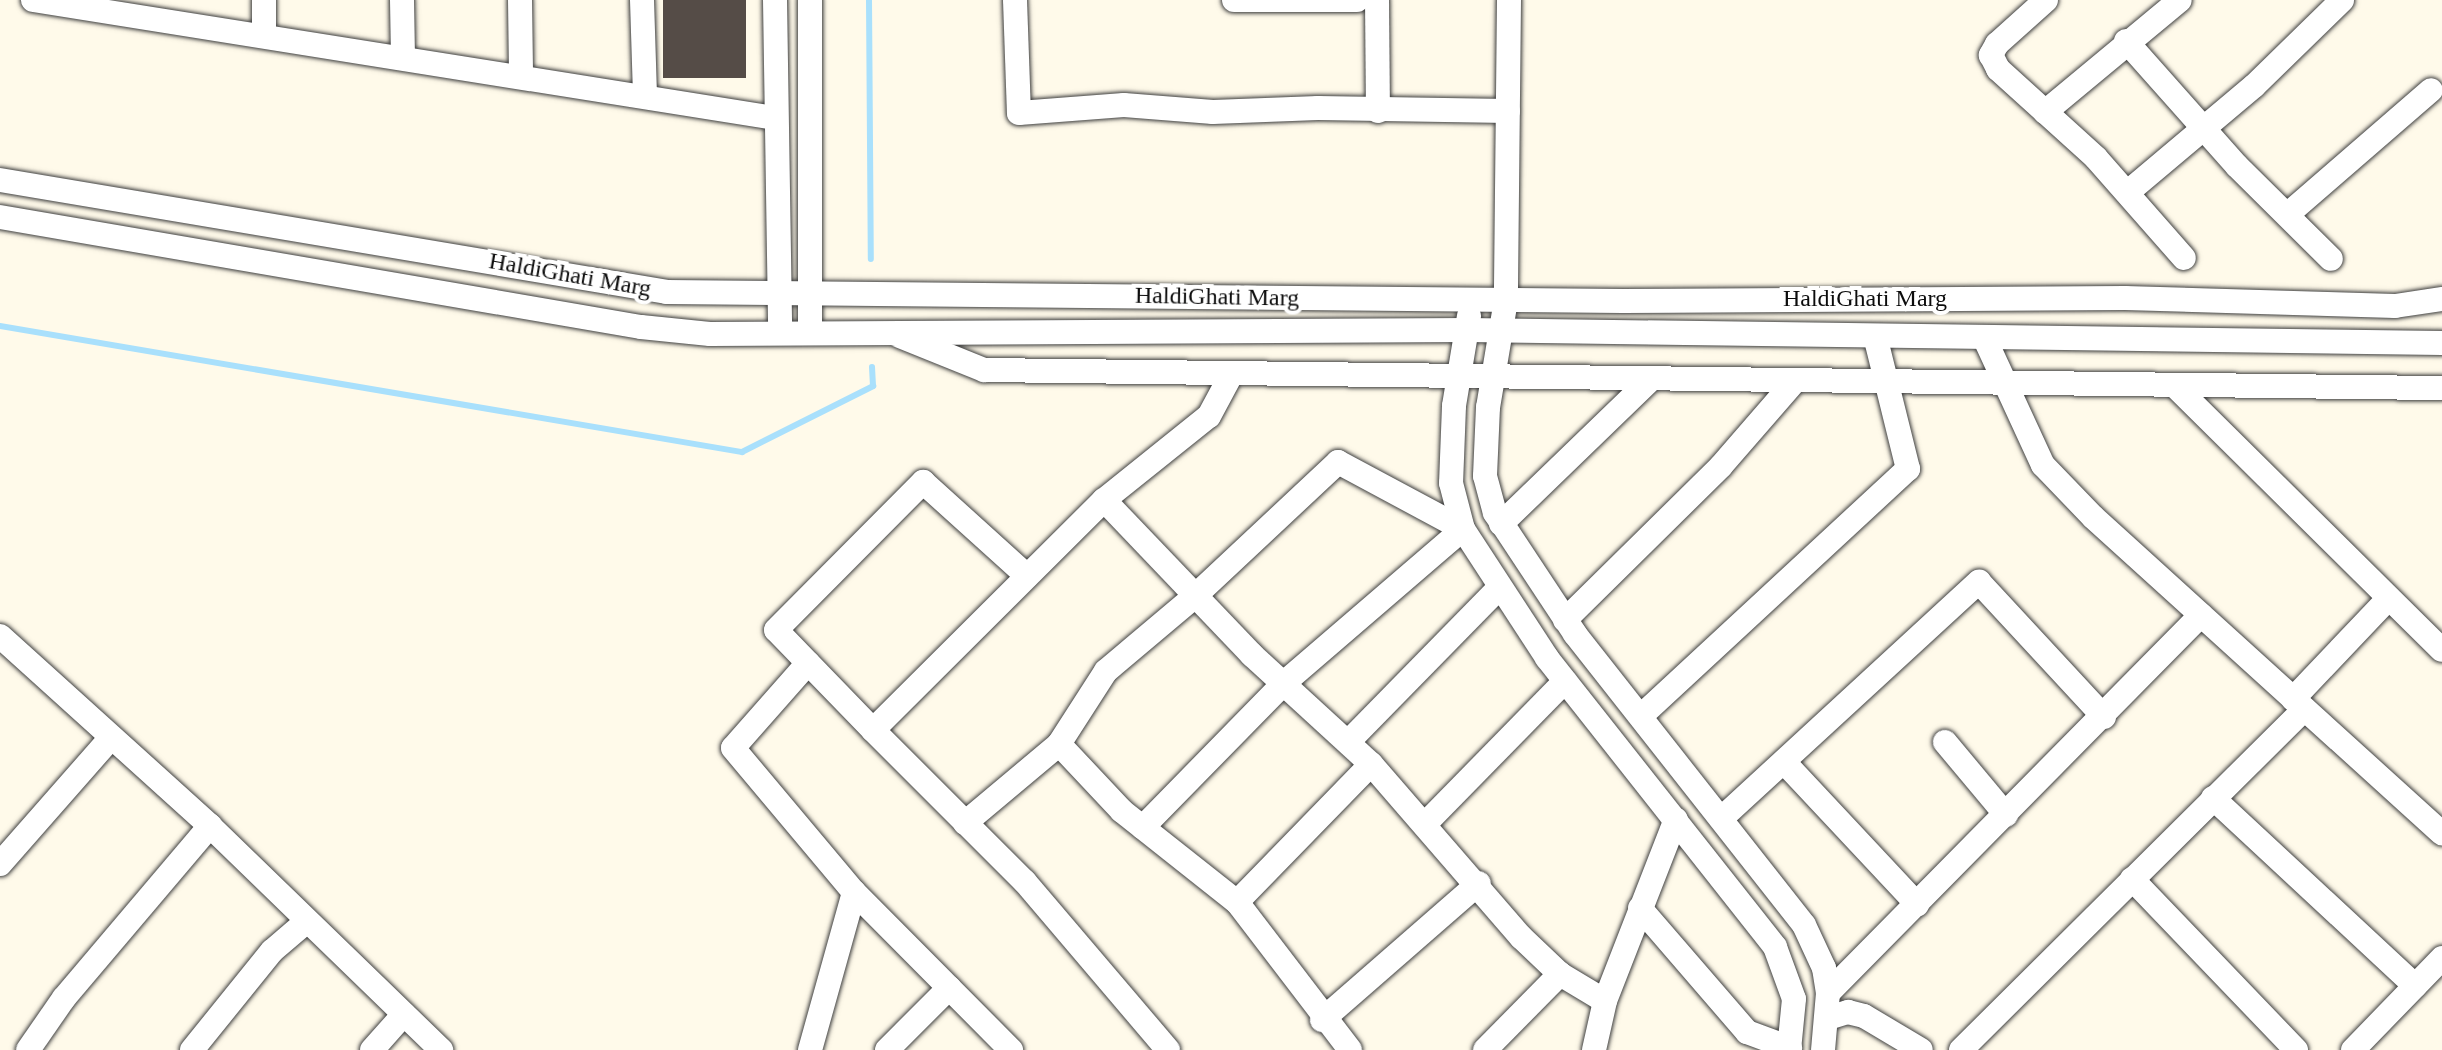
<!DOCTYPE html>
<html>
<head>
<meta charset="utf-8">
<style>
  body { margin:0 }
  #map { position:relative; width:2442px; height:1050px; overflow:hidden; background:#fffaea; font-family:"Times New Roman",serif }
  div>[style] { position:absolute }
  .stream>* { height:6px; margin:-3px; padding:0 3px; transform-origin:3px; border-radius:3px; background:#a9e0fc }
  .building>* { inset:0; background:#554c47; transform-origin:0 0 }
  .roads { filter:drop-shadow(0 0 2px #3f3f3f) drop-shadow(0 0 2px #3f3f3f) }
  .minor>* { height:24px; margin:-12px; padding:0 12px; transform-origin:12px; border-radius:12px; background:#fff }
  span { translate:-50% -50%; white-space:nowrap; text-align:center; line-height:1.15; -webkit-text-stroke:8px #fff; paint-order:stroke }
  .street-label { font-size:24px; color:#0c0c0c }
</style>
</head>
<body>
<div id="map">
  <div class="stream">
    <div style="left:869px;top:0;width:259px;rotate:89.6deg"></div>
    <div style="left:0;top:326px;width:753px;rotate:9.64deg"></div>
    <div style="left:742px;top:452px;width:147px;rotate:-26.7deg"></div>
    <div style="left:873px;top:386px;width:19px;rotate:-93deg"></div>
  </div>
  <div class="building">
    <div style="left:663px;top:0;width:83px;height:78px"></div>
  </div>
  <div class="roads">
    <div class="minor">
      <div style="left:33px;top:0;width:751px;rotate:9.04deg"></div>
      <div style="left:264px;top:0;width:35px;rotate:90deg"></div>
      <div style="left:402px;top:0;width:57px;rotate:89deg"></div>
      <div style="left:520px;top:0;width:76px;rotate:89.2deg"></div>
      <div style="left:642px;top:0;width:96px;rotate:88.2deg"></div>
      <div style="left:775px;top:0;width:331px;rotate:89.1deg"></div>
      <div style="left:810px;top:0;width:331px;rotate:90deg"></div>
      <div style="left:1015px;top:0;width:113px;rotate:88deg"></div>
      <div style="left:1019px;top:113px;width:105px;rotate:-4.4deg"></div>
      <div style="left:1124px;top:105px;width:89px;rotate:4.5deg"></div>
      <div style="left:1213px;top:112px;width:105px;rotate:-2.2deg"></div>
      <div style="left:1318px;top:108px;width:190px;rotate:0.9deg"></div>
      <div style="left:1234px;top:0;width:123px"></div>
      <div style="left:1377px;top:0;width:111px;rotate:89.5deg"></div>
      <div style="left:1509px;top:0;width:300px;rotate:90.6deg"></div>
      <div style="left:1506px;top:300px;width:109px;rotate:99.5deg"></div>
      <div style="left:1488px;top:407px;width:69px;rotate:92.5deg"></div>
      <div style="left:1485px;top:476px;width:38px;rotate:75deg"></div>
      <div style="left:1495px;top:513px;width:145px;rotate:56.5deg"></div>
      <div style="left:1575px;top:634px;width:370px;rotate:51.8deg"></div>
      <div style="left:1804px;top:925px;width:47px;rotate:65.1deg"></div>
      <div style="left:1824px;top:968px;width:25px;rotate:81deg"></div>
      <div style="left:1828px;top:993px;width:57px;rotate:95deg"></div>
      <div style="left:2046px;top:0;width:66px;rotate:138.1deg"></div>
      <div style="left:1997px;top:44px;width:13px;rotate:119deg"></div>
      <div style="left:1991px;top:55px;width:16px;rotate:63deg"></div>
      <div style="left:1998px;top:69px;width:132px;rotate:42.2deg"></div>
      <div style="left:2096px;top:158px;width:133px;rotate:48.7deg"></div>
      <div style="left:2126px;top:41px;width:167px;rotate:48.4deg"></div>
      <div style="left:2237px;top:166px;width:132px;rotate:44.7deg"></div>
      <div style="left:2045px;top:112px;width:175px;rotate:-39.7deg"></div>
      <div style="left:0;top:180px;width:676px;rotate:9.53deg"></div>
      <div style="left:667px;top:292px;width:956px;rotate:0.54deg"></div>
      <div style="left:1623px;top:301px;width:502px;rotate:-0.34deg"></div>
      <div style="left:2125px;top:298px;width:270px;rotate:1.7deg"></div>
      <div style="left:2395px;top:306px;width:48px;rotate:-8.5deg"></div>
      <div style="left:2128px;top:192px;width:165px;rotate:-40.1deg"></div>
      <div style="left:2254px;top:86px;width:123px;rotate:-44.3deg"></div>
      <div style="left:2288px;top:214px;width:189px;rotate:-40.9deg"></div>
      <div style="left:0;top:217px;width:650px;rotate:9.74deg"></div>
      <div style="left:641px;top:327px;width:69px;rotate:5.8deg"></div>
      <div style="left:710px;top:334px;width:758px;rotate:-0.3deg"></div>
      <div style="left:1468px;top:330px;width:974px;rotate:0.76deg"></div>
      <div style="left:1469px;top:316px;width:91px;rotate:99.5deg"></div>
      <div style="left:1454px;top:406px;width:77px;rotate:92.2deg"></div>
      <div style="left:1451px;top:483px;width:48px;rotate:75.4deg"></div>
      <div style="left:1463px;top:529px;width:154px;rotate:56.9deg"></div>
      <div style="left:1547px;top:658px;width:368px;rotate:51.7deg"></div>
      <div style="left:1775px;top:947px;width:55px;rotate:69.9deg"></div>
      <div style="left:1794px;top:999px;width:51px;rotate:95.6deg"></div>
      <div style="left:900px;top:336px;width:91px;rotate:22deg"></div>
      <div style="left:984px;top:370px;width:1458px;rotate:0.71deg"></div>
      <div style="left:1984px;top:337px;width:141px;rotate:65.3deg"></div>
      <div style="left:2043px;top:465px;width:72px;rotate:46.1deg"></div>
      <div style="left:2093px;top:517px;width:471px;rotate:42.2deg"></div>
      <div style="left:2175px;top:386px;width:375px;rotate:44.7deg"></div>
      <div style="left:1104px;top:500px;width:214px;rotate:46.3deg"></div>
      <div style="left:1252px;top:655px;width:161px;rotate:42.5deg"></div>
      <div style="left:1371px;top:764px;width:229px;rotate:49.1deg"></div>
      <div style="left:1521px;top:937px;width:54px;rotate:43.5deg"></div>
      <div style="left:1560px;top:974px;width:52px;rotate:31deg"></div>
      <div style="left:1605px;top:1001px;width:50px;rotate:102.7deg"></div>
      <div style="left:1501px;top:524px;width:207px;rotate:-44deg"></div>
      <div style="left:1565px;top:620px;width:219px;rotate:-44.6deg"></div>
      <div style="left:1721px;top:466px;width:113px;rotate:-49deg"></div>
      <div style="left:0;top:636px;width:283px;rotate:42.1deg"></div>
      <div style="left:210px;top:826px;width:322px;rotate:44.1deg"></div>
      <div style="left:808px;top:663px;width:113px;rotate:131.4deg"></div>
      <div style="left:733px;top:748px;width:188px;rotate:50deg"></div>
      <div style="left:854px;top:892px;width:223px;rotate:45.2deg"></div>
      <div style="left:2293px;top:699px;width:139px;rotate:-46.5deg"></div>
      <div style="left:1641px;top:716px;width:364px;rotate:-42.8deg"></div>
      <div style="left:1908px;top:469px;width:137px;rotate:-103.9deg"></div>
      <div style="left:873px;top:730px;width:139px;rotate:-134.1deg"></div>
      <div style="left:776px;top:630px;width:209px;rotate:-45.2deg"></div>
      <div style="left:923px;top:482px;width:140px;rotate:42.1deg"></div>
      <div style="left:1349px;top:741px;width:214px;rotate:-45.6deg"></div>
      <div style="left:1945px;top:742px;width:95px;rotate:50.1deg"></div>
      <div style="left:1059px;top:744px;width:92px;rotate:46.8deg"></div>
      <div style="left:1122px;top:811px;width:147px;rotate:38.4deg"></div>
      <div style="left:1237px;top:902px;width:186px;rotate:52.6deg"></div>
      <div style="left:1784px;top:762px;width:195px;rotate:46.9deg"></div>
      <div style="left:2213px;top:798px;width:276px;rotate:42.9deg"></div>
      <div style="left:1723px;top:817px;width:348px;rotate:-42.6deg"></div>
      <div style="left:1979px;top:582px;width:184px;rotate:47.2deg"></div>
      <div style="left:965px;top:823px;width:123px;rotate:-40deg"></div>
      <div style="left:1059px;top:744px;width:87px;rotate:-57.2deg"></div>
      <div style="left:1106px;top:671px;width:116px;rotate:-40.1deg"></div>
      <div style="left:1195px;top:596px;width:196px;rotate:-43.1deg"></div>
      <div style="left:1338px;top:462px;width:142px;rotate:28.2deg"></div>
      <div style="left:1463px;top:529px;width:236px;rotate:139.3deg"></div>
      <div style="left:1284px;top:683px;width:202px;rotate:134.4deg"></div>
      <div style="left:1425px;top:824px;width:200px;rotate:-45.6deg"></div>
      <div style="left:0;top:864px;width:167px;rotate:-48.7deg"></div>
      <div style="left:2132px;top:879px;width:237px;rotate:46.2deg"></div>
      <div style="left:1237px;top:902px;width:192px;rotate:-45.8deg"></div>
      <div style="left:1640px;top:908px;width:164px;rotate:49.2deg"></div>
      <div style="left:1747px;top:1032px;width:46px;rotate:20.4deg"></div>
      <div style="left:1828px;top:993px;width:531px;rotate:-45.38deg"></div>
      <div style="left:1605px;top:1001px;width:195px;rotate:-68.7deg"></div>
      <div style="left:1828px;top:1018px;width:21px;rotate:-17deg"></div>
      <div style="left:1848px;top:1012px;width:16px;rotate:14deg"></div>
      <div style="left:1864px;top:1016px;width:66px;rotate:30.8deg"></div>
      <div style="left:1322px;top:1020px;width:208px;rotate:-41.1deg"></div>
      <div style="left:28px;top:1050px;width:63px;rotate:-55.3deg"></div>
      <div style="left:64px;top:998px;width:226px;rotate:-49.7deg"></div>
      <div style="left:192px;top:1050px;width:127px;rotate:-51.1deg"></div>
      <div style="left:272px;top:951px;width:46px;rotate:-40.6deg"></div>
      <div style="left:372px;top:1050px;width:48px;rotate:-48.4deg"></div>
      <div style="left:810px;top:1050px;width:164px;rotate:-74.4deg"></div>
      <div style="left:887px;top:1050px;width:88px;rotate:-45deg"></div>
      <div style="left:1168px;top:1050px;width:221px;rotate:-130.4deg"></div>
      <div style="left:1025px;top:882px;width:215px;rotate:-135deg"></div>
      <div style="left:873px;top:730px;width:326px;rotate:-44.9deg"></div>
      <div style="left:1104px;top:500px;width:134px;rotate:-38.7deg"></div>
      <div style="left:1209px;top:416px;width:47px;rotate:-61.8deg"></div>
      <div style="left:1485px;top:1050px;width:107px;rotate:-45.4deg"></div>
      <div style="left:1961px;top:1050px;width:484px;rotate:-44.8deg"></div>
      <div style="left:2353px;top:1050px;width:128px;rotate:-45.9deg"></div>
    </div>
  </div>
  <div class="street-label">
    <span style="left:570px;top:275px;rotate:10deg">HaldiGhati Marg</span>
    <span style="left:1217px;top:297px;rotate:1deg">HaldiGhati Marg</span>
    <span style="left:1865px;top:299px">HaldiGhati Marg</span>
  </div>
</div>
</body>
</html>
